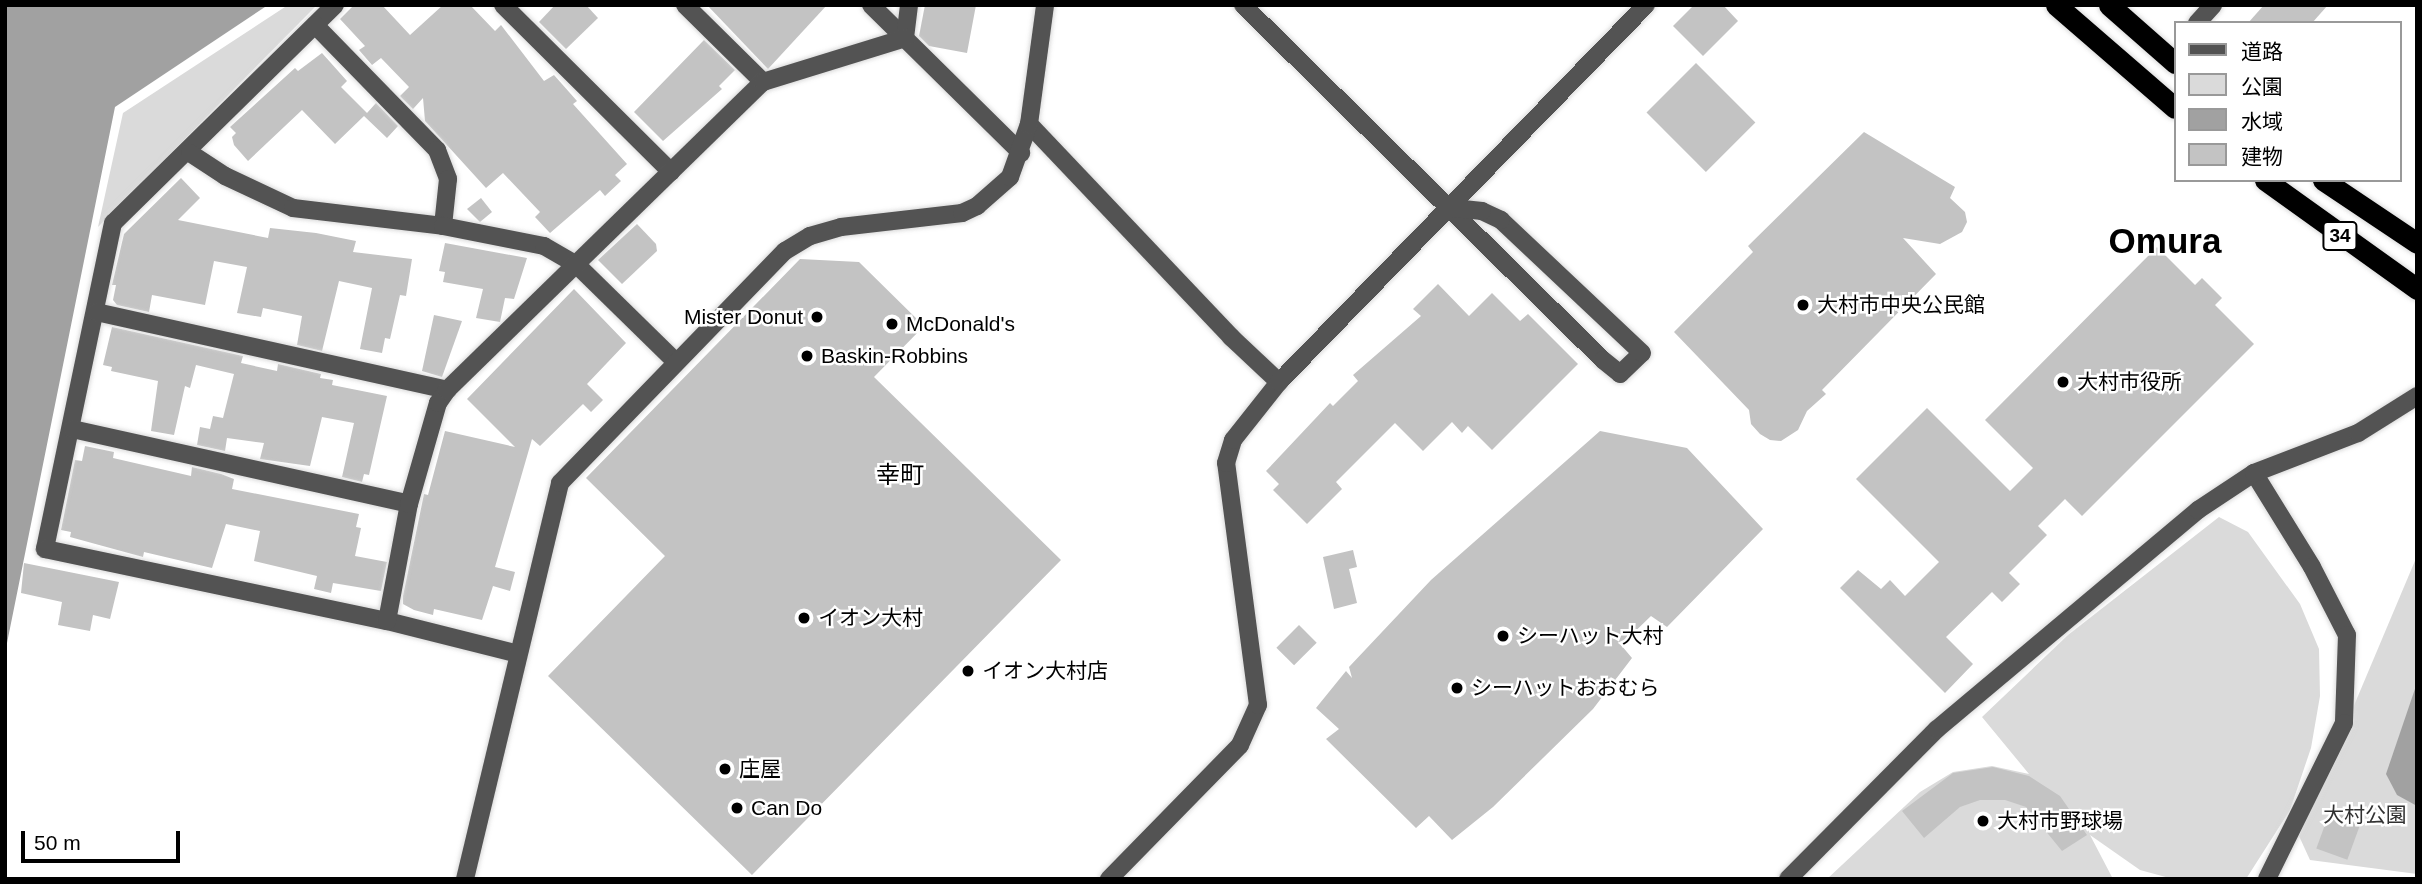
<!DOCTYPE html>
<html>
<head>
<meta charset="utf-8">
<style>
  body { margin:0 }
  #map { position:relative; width:2422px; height:884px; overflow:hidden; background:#fff; font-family:Helvetica,"Noto Sans JP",sans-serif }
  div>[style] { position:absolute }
  .green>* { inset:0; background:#dadada }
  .water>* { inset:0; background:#a1a1a1 }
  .building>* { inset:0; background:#c3c3c3; transform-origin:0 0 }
  .roads { filter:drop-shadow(0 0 2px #dbdbdb) drop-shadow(0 0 2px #dbdbdb) }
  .minor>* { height:18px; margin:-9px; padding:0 9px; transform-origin:9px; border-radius:9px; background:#535353 }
  .highway>* { height:21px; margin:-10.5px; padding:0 10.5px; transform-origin:10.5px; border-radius:10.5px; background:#000 }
  .dots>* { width:19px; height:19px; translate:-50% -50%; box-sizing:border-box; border:4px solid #fff; border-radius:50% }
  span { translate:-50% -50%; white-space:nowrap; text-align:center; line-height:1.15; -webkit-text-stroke:5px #fff; paint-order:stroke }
  .shield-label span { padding:2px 5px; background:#fff; border:2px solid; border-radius:5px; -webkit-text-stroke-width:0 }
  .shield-label { font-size:19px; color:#000; font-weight:700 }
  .poi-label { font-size:21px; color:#000 }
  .left { translate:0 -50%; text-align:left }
  .right { translate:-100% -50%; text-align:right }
  .park-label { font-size:21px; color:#313131 }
  .quarter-label { font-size:24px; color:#000 }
  .town-label { font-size:35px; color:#000; font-weight:700 }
  .frame { position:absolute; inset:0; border:7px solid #000; pointer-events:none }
  .legend { position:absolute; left:2174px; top:21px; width:228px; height:161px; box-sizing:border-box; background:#fff; border:2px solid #999; margin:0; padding:9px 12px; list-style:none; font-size:21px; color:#000 }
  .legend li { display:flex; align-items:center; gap:14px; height:35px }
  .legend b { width:35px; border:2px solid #999 }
  .scale { position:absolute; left:21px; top:831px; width:159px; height:32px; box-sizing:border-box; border:4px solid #000; border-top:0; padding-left:9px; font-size:21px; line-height:24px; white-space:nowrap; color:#000; -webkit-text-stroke:5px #fff; paint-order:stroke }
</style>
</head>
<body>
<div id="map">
  <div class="green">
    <div style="clip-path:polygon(288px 5px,317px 5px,98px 227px,123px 113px)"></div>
    <div style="clip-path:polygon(2219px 517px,2248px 532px,2300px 604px,2319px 649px,2320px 696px,2311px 748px,2290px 810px,2246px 879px,2173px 879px,2140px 870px,2090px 835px,2113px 879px,1827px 879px,1920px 792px,1953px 772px,1992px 766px,2029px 774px,1982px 717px,2068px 635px)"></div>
    <div style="clip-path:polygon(2417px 556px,2417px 874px,2310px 860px,2299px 836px)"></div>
  </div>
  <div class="water">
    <div style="clip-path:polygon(5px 5px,268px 5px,115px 107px,5px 653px)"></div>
    <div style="clip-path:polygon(2417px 683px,2417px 806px,2397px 795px,2386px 774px)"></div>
  </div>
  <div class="building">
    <div style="clip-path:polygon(354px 5px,382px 5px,410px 35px,443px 5px,470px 5px,495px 31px,501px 25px,544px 81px,554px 75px,577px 101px,573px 104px,627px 164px,615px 175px,621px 181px,605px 196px,600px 190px,550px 233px,535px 217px,540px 212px,503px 173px,486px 188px,425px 121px,423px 98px,413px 109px,400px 96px,409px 87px,381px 58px,372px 65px,359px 50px,365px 46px,340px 19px)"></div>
    <div style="clip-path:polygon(555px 5px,586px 5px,598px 18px,566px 49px,539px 22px)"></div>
    <div style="clip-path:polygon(707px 5px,827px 5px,768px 69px)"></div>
    <div style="clip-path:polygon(925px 5px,976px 5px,967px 53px,929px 46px,919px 36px)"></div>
    <div style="clip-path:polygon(1694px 5px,1723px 5px,1738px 21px,1703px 56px,1673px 26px)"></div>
    <div style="clip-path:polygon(2264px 5px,2328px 5px,2312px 23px,2248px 23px)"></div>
    <div style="clip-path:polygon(704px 40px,735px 70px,719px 86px,722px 89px,663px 141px,634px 112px)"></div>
    <div style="clip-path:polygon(322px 53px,347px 81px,341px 87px,367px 113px,376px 103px,398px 126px,387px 138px,364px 116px,335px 144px,302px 110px,248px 161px,234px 145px,232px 137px,236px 133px,230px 127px,295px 68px,298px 71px)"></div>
    <div style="left:1696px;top:63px;width:84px;height:70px;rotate:45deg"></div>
    <div style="clip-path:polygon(1864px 132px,1955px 187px,1950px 198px,1965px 212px,1967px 222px,1962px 232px,1940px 244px,1903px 238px,1936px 274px,1822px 390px,1826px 394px,1807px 411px,1798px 430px,1781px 441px,1770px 440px,1760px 434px,1751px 424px,1749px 410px,1674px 332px,1753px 252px,1748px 246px)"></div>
    <div style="clip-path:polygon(181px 178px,200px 198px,178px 220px,268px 238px,270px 228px,316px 233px,356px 241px,353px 252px,412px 259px,406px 296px,400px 295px,390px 339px,385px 338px,382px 353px,360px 349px,372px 288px,339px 281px,322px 351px,297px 345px,302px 316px,263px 308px,261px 317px,237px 313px,247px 267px,214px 261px,205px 305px,152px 295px,149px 312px,117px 305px,113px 300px,116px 285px,112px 285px,124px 234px)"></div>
    <div style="clip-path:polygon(481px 198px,492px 212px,480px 222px,467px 209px)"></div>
    <div style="clip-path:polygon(637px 224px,656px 244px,657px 251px,622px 284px,598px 260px)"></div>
    <div style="clip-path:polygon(445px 243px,527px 258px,514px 299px,505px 298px,500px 322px,476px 318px,483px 289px,443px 282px,445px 272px,439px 271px)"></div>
    <div style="clip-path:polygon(2157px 247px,2195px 285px,2202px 278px,2222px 298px,2215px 305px,2254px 344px,2082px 516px,2065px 499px,2038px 526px,2047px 535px,2009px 573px,2020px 584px,2002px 602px,1992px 592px,1946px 637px,1973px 664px,1945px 693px,1840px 588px,1858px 570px,1881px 589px,1890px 580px,1905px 596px,1939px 562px,1856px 479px,1927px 408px,2010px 491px,2033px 468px,1985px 420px)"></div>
    <div style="clip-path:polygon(800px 259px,859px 262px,924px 326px,874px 377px,1061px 560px,752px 875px,548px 676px,665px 556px,586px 478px)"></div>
    <div style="clip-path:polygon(1438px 284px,1469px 316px,1492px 293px,1520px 321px,1528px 314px,1578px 364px,1492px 450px,1468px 426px,1462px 433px,1452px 422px,1423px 451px,1395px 423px,1336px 482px,1342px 489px,1307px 524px,1273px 490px,1279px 484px,1266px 471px,1330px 403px,1333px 406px,1358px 381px,1353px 375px,1421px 316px,1413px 309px)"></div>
    <div style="clip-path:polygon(574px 289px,626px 343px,587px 384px,603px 400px,591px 412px,583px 404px,540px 446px,532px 439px,495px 567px,515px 572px,510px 591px,493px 586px,482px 620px,434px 609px,433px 615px,414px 610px,403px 604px,403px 596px,424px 494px,428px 495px,445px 431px,515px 447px,467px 399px)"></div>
    <div style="clip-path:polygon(434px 315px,462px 321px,442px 377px,422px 371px)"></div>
    <div style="clip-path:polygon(112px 327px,243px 356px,241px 363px,277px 371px,278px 364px,321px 374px,320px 378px,333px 380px,332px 385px,387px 396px,369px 475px,364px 474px,362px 482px,342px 477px,354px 423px,322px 417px,310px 466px,260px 459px,264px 443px,227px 438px,225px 451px,197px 445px,200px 427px,210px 429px,213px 416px,223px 418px,234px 374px,196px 365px,190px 388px,185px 386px,174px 435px,151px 431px,158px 381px,111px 371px,112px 367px,103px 365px)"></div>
    <div style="clip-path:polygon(1600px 431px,1687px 448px,1763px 529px,1667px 627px,1651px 616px,1621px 645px,1632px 658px,1593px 709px,1493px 807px,1452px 840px,1429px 816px,1416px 828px,1326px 739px,1339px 729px,1316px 708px,1346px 671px,1352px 678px,1349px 667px,1431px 580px)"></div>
    <div style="clip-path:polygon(85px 446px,114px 452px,113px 458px,191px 476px,192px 467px,221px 474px,234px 479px,232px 489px,359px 514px,356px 527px,361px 528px,355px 556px,387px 562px,381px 591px,333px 583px,331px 593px,314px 589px,317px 576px,254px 561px,260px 531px,226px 524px,212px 568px,144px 552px,143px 557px,70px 537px,71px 532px,61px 530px,75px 460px,82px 461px)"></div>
    <div style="clip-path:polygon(1353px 550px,1357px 567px,1349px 569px,1357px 603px,1334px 609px,1323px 557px)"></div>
    <div style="clip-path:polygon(24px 563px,119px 582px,110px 619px,93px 615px,90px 631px,58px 625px,62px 602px,21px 593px)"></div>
    <div style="left:1299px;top:625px;width:25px;height:32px;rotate:45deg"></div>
    <div style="clip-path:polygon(1993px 767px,2029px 776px,2060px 796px,2087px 835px,2062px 851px,2026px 807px,2005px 800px,1980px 800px,1960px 807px,1924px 838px,1902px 811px,1953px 773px)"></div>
    <div style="left:2330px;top:811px;width:33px;height:40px;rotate:20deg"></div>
  </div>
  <div class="roads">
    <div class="minor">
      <div style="left:335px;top:5px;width:311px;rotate:135.5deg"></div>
      <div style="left:113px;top:223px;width:333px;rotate:101.8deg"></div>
      <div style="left:45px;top:549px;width:349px;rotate:11.9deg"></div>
      <div style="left:387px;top:621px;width:135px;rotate:14.1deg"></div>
      <div style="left:503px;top:5px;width:237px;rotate:44.8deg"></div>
      <div style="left:685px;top:5px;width:110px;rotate:44.6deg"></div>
      <div style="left:871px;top:5px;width:211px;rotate:44.6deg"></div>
      <div style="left:1243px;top:5px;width:506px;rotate:44.6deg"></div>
      <div style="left:1603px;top:360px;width:22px;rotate:39deg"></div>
      <div style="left:1620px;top:374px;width:30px;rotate:-44deg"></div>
      <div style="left:1642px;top:353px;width:194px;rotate:-136.7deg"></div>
      <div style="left:1501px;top:220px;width:21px;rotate:-155deg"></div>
      <div style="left:1482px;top:211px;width:31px;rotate:-174deg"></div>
      <div style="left:2197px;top:23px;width:24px;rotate:-48deg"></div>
      <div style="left:315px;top:25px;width:175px;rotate:45.7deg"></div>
      <div style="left:437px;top:150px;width:31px;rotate:69deg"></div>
      <div style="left:448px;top:179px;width:47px;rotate:96.1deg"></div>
      <div style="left:905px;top:38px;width:33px;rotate:-83deg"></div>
      <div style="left:1029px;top:124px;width:294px;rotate:46.5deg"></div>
      <div style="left:1231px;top:337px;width:66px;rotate:43.2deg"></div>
      <div style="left:190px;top:153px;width:42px;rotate:33.3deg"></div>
      <div style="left:225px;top:176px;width:75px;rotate:25.2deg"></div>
      <div style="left:293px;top:208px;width:151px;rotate:6.8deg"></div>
      <div style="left:443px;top:226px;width:103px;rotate:11.2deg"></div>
      <div style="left:544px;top:246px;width:39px;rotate:30deg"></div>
      <div style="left:578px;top:266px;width:136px;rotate:44.4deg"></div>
      <div style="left:96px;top:312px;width:360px;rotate:12.5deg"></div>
      <div style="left:72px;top:429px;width:345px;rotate:12.5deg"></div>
      <div style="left:2254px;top:473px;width:110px;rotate:58.3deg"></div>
      <div style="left:2312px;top:567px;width:76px;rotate:62.8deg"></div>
      <div style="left:2347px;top:635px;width:88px;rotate:92deg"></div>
      <div style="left:2344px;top:723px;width:174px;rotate:116.3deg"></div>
      <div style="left:387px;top:621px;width:119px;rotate:-79.4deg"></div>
      <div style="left:409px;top:504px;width:105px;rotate:-74deg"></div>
      <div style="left:438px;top:403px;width:16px;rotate:-55deg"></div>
      <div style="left:447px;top:390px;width:441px;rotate:-44.3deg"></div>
      <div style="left:763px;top:82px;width:149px;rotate:-17.2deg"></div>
      <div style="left:465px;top:879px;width:407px;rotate:-76.5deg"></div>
      <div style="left:560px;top:483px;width:323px;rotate:-45.9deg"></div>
      <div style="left:785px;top:251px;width:29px;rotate:-31deg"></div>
      <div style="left:810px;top:236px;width:32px;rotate:-16deg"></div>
      <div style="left:841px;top:227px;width:122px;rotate:-6.6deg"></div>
      <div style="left:962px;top:213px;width:17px;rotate:-25deg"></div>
      <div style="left:977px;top:206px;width:44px;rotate:-41.3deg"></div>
      <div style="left:1010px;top:177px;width:56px;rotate:-70.3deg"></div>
      <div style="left:1029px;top:124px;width:120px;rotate:-82.3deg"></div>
      <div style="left:1109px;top:879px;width:187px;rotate:-45.6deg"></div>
      <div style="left:1240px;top:745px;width:44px;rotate:-65.8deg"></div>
      <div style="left:1258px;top:705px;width:244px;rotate:-97.5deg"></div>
      <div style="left:1226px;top:463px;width:24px;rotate:-73deg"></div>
      <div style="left:1233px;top:440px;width:74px;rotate:-51.6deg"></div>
      <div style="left:1279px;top:382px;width:526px;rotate:-45.77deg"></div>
      <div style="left:1788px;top:879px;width:211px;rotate:-45.2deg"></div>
      <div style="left:1937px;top:729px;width:341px;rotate:-40deg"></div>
      <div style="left:2198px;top:510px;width:67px;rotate:-33.5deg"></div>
      <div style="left:2254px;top:473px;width:111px;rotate:-21deg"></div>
      <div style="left:2358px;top:433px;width:70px;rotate:-32.1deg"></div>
    </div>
    <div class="highway">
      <div style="left:2056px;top:5px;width:157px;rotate:40.9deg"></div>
      <div style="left:2109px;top:5px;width:88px;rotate:41.3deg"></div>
      <div style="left:2265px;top:180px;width:187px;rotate:35.6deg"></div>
      <div style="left:2323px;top:180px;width:113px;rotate:33.8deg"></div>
    </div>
  </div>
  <div class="dots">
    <div style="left:1803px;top:305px;background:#000"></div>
    <div style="left:817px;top:317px;background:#000"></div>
    <div style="left:892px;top:324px;background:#000"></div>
    <div style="left:807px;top:356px;background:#000"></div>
    <div style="left:2063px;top:382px;background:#000"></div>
    <div style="left:804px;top:618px;background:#000"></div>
    <div style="left:1503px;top:636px;background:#000"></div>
    <div style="left:968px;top:671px;background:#000"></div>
    <div style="left:1457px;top:688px;background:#000"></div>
    <div style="left:725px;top:769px;background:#000"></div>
    <div style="left:737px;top:808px;background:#000"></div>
    <div style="left:1983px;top:821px;background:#000"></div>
  </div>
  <div class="shield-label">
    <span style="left:2340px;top:236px">34</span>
  </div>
  <div class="poi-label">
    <span class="left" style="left:1817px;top:305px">大村市中央公民館</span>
    <span class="right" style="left:803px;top:317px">Mister Donut</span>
    <span class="left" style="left:906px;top:324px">McDonald's</span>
    <span class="left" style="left:821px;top:356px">Baskin-Robbins</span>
    <span class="left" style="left:2077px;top:382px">大村市役所</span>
    <span class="left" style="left:818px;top:618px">イオン大村</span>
    <span class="left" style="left:1517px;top:636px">シーハット大村</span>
    <span class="left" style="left:982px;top:671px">イオン大村店</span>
    <span class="left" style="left:1471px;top:688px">シーハットおおむら</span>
    <span class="left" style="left:739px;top:769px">庄屋</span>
    <span class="left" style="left:751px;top:808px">Can Do</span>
    <span class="left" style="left:1997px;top:821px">大村市野球場</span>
  </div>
  <div class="park-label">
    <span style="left:2365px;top:815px">大村公園</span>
  </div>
  <div class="quarter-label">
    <span style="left:900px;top:475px">幸町</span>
  </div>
  <div class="town-label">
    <span style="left:2165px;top:241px">Omura</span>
  </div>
  <div class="frame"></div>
  <ul class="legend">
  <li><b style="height:9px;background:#535353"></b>道路</li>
  <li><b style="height:19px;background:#dadada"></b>公園</li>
  <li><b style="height:19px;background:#a1a1a1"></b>水域</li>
  <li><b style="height:19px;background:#c3c3c3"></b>建物</li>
  </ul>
  <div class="scale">50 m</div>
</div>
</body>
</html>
